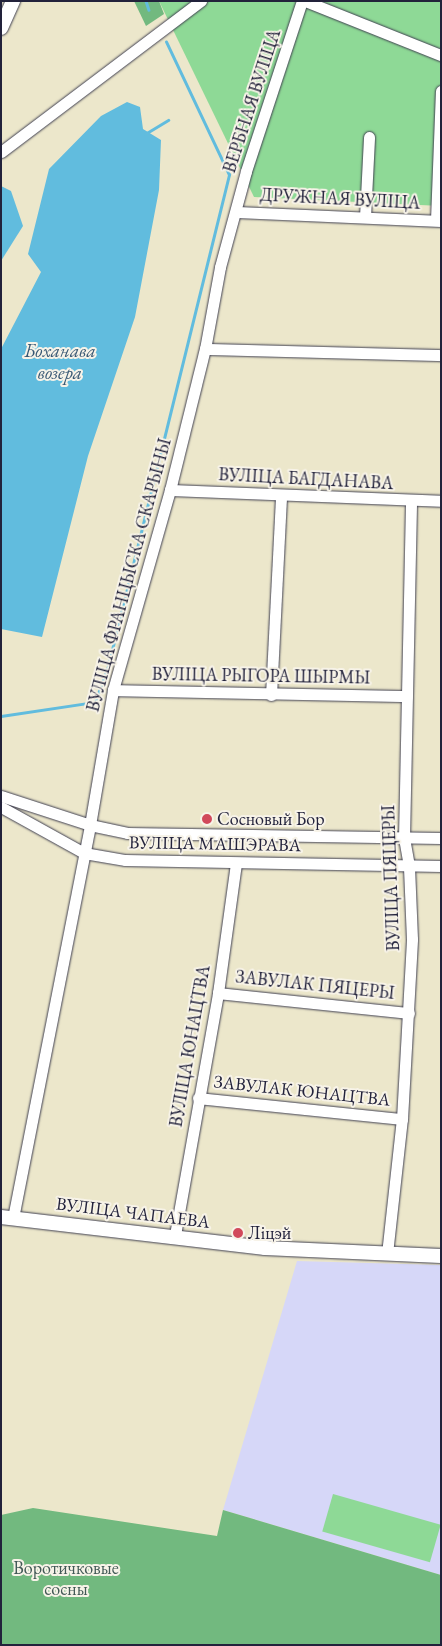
<!DOCTYPE html>
<html>
<head>
<meta charset="utf-8">
<style>
  body { margin:0 }
  #map { position:relative; width:442px; height:1646px; overflow:hidden; background:#ece7cb; font-family:"EB Garamond",serif }
  div>[style] { position:absolute }
  .built>* { inset:0; background:#d6d7f8 }
  .green>* { inset:0; background:#8ed996; transform-origin:0 0 }
  .forest>* { inset:0; background:#72b97f }
  .water>* { inset:0; background:#61bcde }
  .stream>* { height:2.5px; margin:-1.25px; padding:0 1.25px; transform-origin:1.25px; border-radius:1.25px; background:#61bcde }
  .roads { filter:drop-shadow(0 0 1px #404051) drop-shadow(0 0 1px #404051) }
  .minor>* { height:11px; margin:-5.5px; padding:0 5.5px; transform-origin:5.5px; border-radius:5.5px; background:#fff }
  .major>* { height:14px; margin:-7px; padding:0 7px; transform-origin:7px; border-radius:7px; background:#fff }
  .dots>* { width:14px; height:14px; translate:-50% -50%; box-sizing:border-box; border:2px solid #f7f3e8; border-radius:50% }
  span { translate:-50% -50%; white-space:nowrap; text-align:center; line-height:1.15; -webkit-text-stroke:4px #f7f3e8; paint-order:stroke }
  .street-label { font-size:18px; color:#22223b }
  .poi-label { font-size:18px; color:#22223b }
  .left { translate:0 -50%; text-align:left }
  .park-label { font-size:18px; color:#425956 }
  .water-label { font-size:19px; color:#385874; font-style:italic }
  .frame { position:absolute; inset:0; border:2px solid #22223b; pointer-events:none }
</style>
</head>
<body>
<div id="map">
  <div class="built">
    <div style="clip-path:polygon(297px 1261px,441px 1265px,441px 1575px,223px 1510px)"></div>
  </div>
  <div class="green">
    <div style="clip-path:polygon(159px 1px,441px 1px,441px 206px,254px 197px)"></div>
    <div style="left:333px;top:1494px;width:112px;height:39px;rotate:16deg"></div>
  </div>
  <div class="forest">
    <div style="clip-path:polygon(134px 1px,159px 1px,164px 14px,146px 26px)"></div>
    <div style="clip-path:polygon(33px 1508px,217px 1536px,223px 1510px,441px 1575px,441px 1645px,1px 1645px,1px 1515px)"></div>
  </div>
  <div class="water">
    <div style="clip-path:polygon(127px 102px,140px 107px,143px 129px,161px 140px,159px 190px,135px 317px,88px 456px,42px 637px,1px 629px,1px 349px,41px 272px,28px 254px,49px 169px,101px 116px)"></div>
    <div style="clip-path:polygon(1px 186px,11px 191px,23px 226px,1px 261px)"></div>
  </div>
  <div class="stream">
    <div style="left:146px;top:1px;width:9px;rotate:72deg"></div>
    <div style="left:145px;top:134px;width:27px;rotate:-31deg"></div>
    <div style="left:1px;top:716px;width:95px;rotate:-8.5deg"></div>
    <div style="left:95px;top:702px;width:38px;rotate:-70deg"></div>
    <div style="left:108px;top:666px;width:506px;rotate:-76.16deg"></div>
    <div style="left:229px;top:175px;width:147px;rotate:-115.3deg"></div>
  </div>
  <div class="roads">
    <div class="minor">
      <div style="left:305px;top:1px;width:146px;rotate:21.7deg"></div>
      <div style="left:1px;top:152px;width:251px;rotate:-37.1deg"></div>
      <div style="left:237px;top:212px;width:204px;rotate:2.5deg"></div>
      <div style="left:365px;top:217px;width:80px;rotate:-87.1deg"></div>
      <div style="left:436px;top:220px;width:129px;rotate:-87.8deg"></div>
      <div style="left:205px;top:349px;width:83px;rotate:-79.6deg"></div>
      <div style="left:220px;top:267px;width:99px;rotate:-74.8deg"></div>
      <div style="left:246px;top:171px;width:179px;rotate:-71.8deg"></div>
      <div style="left:170px;top:490px;width:271px;rotate:2.3deg"></div>
      <div style="left:113px;top:690px;width:294px;rotate:1.2deg"></div>
      <div style="left:271px;top:695px;width:199px;rotate:-87.1deg"></div>
      <div style="left:1px;top:796px;width:94px;rotate:18deg"></div>
      <div style="left:90px;top:825px;width:38px;rotate:12deg"></div>
      <div style="left:127px;top:833px;width:314px;rotate:0.9deg"></div>
      <div style="left:1px;top:807px;width:95px;rotate:29deg"></div>
      <div style="left:84px;top:853px;width:42px;rotate:9.7deg"></div>
      <div style="left:125px;top:860px;width:316px;rotate:1.1deg"></div>
      <div style="left:218px;top:993px;width:192px;rotate:6deg"></div>
      <div style="left:198px;top:1098px;width:205px;rotate:5.9deg"></div>
      <div style="left:13px;top:1218px;width:400px;rotate:-78.9deg"></div>
      <div style="left:90px;top:825px;width:137px;rotate:-80.3deg"></div>
      <div style="left:113px;top:690px;width:208px;rotate:-74.1deg"></div>
      <div style="left:170px;top:490px;width:145px;rotate:-76.1deg"></div>
      <div style="left:205px;top:349px;width:236px;rotate:1.5deg"></div>
      <div style="left:175px;top:1235px;width:246px;rotate:-79.9deg"></div>
      <div style="left:218px;top:993px;width:131px;rotate:-82.1deg"></div>
      <div style="left:387px;top:1254px;width:136px;rotate:-83.7deg"></div>
      <div style="left:402px;top:1119px;width:180px;rotate:-86.8deg"></div>
      <div style="left:412px;top:939px;width:73px;rotate:-92.4deg"></div>
      <div style="left:409px;top:866px;width:28px;rotate:-100deg"></div>
      <div style="left:404px;top:838px;width:337px;rotate:-88.8deg"></div>
    </div>
    <div class="major">
      <div style="left:1px;top:28px;width:30px;rotate:-66deg"></div>
      <div style="left:1px;top:1217px;width:266px;rotate:6.7deg"></div>
      <div style="left:265px;top:1248px;width:176px;rotate:2.6deg"></div>
    </div>
  </div>
  <div class="dots">
    <div style="left:207px;top:819px;background:#d1495b"></div>
    <div style="left:238px;top:1233px;background:#d1495b"></div>
  </div>
  <div class="street-label">
    <span style="left:252px;top:101px;rotate:-72deg">ВЕРБНАЯ ВУЛІЦА</span>
    <span style="left:340px;top:199px;rotate:3deg">ДРУЖНАЯ ВУЛІЦА</span>
    <span style="left:306px;top:479px;rotate:3deg">ВУЛІЦА БАГДАНАВА</span>
    <span style="left:129px;top:575px;rotate:-75deg">ВУЛІЦА ФРАНЦЫСКА СКАРЫНЫ</span>
    <span style="left:261px;top:676px;rotate:1deg">ВУЛІЦА РЫГОРА ШЫРМЫ</span>
    <span style="left:215px;top:844px;rotate:1deg">ВУЛІЦА МАШЭРАВА</span>
    <span style="left:391px;top:878px;rotate:-92deg">ВУЛІЦА ПЯЦЕРЫ</span>
    <span style="left:315px;top:985px;rotate:6deg">ЗАВУЛАК ПЯЦЕРЫ</span>
    <span style="left:190px;top:1046px;rotate:-80deg">ВУЛІЦА ЮНАЦТВА</span>
    <span style="left:302px;top:1091px;rotate:6deg">ЗАВУЛАК ЮНАЦТВА</span>
    <span style="left:133px;top:1213px;rotate:7deg">ВУЛІЦА ЧАПАЕВА</span>
  </div>
  <div class="poi-label">
    <span class="left" style="left:217px;top:819px">Сосновый Бор</span>
    <span class="left" style="left:248px;top:1233px">Ліцэй</span>
  </div>
  <div class="park-label">
    <span style="left:66px;top:1579px">Воротичковые<br>сосны</span>
  </div>
  <div class="water-label">
    <span style="left:60px;top:362px">Боханава<br>возера</span>
  </div>
  <div class="frame"></div>
</div>
</body>
</html>
